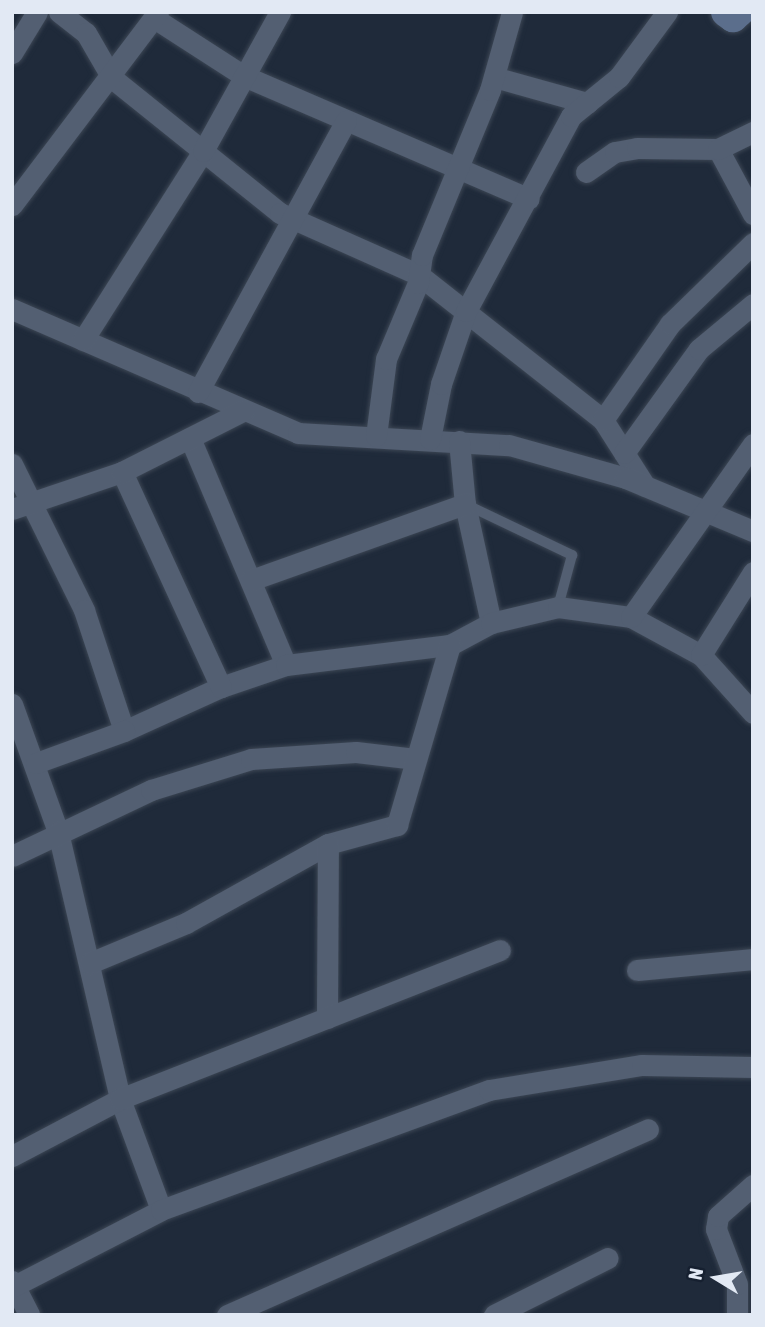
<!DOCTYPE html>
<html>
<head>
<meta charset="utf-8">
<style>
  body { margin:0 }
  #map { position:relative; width:765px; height:1327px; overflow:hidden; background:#1f2a3a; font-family:"Asap Condensed",sans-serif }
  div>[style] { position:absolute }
  .roads { filter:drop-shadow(0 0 2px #3c4654) drop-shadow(0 0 2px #3c4654) }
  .lane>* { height:10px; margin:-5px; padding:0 5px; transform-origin:5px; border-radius:5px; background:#535f72 }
  .street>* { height:21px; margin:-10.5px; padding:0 10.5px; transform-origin:10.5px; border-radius:10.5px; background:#535f72 }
  .secondary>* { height:30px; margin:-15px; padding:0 15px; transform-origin:15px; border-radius:15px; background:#5b6e8c }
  span { translate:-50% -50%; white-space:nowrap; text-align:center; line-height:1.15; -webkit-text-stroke:7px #162030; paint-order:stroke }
  .frame { position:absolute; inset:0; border:14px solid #e2e9f4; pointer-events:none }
  .north { position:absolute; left:681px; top:1243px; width:70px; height:70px; -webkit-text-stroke:5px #162030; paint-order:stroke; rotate:281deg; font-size:19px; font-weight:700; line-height:28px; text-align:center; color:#e2e9f4 }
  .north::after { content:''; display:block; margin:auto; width:24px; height:32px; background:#e2e9f4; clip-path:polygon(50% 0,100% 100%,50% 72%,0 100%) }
</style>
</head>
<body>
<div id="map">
  <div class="roads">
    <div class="lane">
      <div style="left:465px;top:504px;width:119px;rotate:25.5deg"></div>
      <div style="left:572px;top:555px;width:54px;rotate:105.1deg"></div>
    </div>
    <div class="street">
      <div style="left:59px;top:12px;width:34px;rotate:38deg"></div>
      <div style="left:86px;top:33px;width:52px;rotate:60deg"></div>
      <div style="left:112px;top:78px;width:216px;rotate:38.8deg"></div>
      <div style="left:280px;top:213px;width:152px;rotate:24deg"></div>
      <div style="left:419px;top:275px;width:234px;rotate:38.2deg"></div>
      <div style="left:603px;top:420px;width:78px;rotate:57.5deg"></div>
      <div style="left:154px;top:18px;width:107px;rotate:32.8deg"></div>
      <div style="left:244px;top:76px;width:310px;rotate:23.3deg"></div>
      <div style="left:12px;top:53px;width:48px;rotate:-58.6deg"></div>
      <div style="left:494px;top:77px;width:97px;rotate:15.6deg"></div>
      <div style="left:718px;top:149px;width:74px;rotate:61.7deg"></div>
      <div style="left:586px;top:172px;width:35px;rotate:-35deg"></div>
      <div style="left:615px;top:152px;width:22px;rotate:-10deg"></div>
      <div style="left:637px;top:148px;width:81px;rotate:0.7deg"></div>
      <div style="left:718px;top:149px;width:39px;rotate:-26deg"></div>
      <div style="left:12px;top:205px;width:242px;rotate:-52.9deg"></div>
      <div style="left:12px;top:309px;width:312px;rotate:23.4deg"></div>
      <div style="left:298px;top:433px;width:211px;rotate:3.3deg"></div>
      <div style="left:509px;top:445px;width:122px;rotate:15.8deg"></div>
      <div style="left:626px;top:478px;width:138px;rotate:22.7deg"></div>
      <div style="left:83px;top:340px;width:224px;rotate:-57.6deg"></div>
      <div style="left:203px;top:151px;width:159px;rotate:-61deg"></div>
      <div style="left:198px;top:392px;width:309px;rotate:-61.4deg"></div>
      <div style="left:603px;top:420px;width:117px;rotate:-55.1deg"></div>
      <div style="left:670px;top:324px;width:116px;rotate:-44.3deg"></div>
      <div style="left:376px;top:436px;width:78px;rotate:-82.6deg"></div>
      <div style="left:386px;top:359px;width:82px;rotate:-67.2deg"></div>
      <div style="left:418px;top:283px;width:28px;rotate:-82deg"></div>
      <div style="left:422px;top:255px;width:178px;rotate:-67.6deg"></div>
      <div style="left:490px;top:90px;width:81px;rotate:-74.2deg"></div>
      <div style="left:190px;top:438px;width:246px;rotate:67.1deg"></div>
      <div style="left:430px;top:439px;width:56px;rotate:-78.7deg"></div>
      <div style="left:441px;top:384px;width:77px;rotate:-71.1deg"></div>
      <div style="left:466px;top:311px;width:221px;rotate:-61.7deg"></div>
      <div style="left:571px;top:116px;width:62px;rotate:-39.1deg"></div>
      <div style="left:619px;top:77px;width:81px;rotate:-53.6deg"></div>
      <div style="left:459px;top:441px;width:63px;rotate:84.6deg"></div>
      <div style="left:465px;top:504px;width:122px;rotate:77.7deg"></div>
      <div style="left:624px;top:453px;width:128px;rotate:-54.2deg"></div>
      <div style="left:699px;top:349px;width:70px;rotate:-39.8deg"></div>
      <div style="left:12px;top:464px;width:163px;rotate:63.7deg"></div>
      <div style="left:84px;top:610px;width:127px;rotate:71.7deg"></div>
      <div style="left:124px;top:731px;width:107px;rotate:-24.4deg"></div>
      <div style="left:221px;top:687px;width:69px;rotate:-18.7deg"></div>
      <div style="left:286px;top:665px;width:165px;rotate:-7deg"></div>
      <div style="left:450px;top:645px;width:47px;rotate:-28.2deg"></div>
      <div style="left:491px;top:623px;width:69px;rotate:-13.4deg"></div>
      <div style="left:558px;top:607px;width:74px;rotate:7.8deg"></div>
      <div style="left:631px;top:617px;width:80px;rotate:28.5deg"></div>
      <div style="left:701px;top:655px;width:78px;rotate:48.1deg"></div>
      <div style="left:122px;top:472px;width:237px;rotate:65.3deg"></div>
      <div style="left:12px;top:509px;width:116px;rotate:-18.6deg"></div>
      <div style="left:122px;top:472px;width:136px;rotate:-26.8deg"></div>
      <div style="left:251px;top:580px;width:227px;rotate:-19.6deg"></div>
      <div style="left:631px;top:617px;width:212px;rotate:-54.8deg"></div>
      <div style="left:701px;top:655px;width:98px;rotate:-57.9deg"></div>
      <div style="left:12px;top:704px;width:136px;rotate:70.2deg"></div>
      <div style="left:58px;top:832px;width:274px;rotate:76.9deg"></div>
      <div style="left:120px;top:1099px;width:118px;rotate:69.7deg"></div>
      <div style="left:36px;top:763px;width:94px;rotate:-20deg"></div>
      <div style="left:12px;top:856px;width:154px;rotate:-25.4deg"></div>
      <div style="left:151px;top:790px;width:105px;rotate:-17.2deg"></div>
      <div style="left:251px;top:759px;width:105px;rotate:-3.8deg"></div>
      <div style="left:356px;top:752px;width:60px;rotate:6.7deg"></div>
      <div style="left:90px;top:963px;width:104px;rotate:-22.6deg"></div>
      <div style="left:186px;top:923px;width:162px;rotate:-29.1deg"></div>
      <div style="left:328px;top:844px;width:72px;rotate:-15.4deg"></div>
      <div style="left:397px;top:825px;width:188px;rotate:-73.6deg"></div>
      <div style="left:637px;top:970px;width:117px;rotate:-5.4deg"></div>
      <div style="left:327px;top:1018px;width:174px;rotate:-89.7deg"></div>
      <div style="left:12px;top:1156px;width:122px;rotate:-27.8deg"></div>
      <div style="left:120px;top:1099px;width:408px;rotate:-21.4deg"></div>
      <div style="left:12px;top:1281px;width:38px;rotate:63deg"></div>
      <div style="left:14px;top:1286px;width:165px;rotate:-27.3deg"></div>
      <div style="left:161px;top:1210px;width:349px;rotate:-20.1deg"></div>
      <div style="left:489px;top:1090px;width:155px;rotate:-9.3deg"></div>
      <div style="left:642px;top:1065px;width:111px;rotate:1deg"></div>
      <div style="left:227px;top:1315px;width:460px;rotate:-23.8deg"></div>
      <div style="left:494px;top:1315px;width:127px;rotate:-26.6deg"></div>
      <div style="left:737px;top:1315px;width:31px;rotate:-90deg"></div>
      <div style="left:737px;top:1284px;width:59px;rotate:-110.9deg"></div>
      <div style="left:716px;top:1229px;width:13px;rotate:-81deg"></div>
      <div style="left:718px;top:1216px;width:47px;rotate:-41.5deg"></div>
    </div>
    <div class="secondary">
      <div style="left:726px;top:12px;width:9px;rotate:36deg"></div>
      <div style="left:733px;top:17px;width:8px;rotate:-40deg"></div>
    </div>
  </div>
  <div class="frame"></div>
  <div class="north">N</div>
</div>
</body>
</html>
